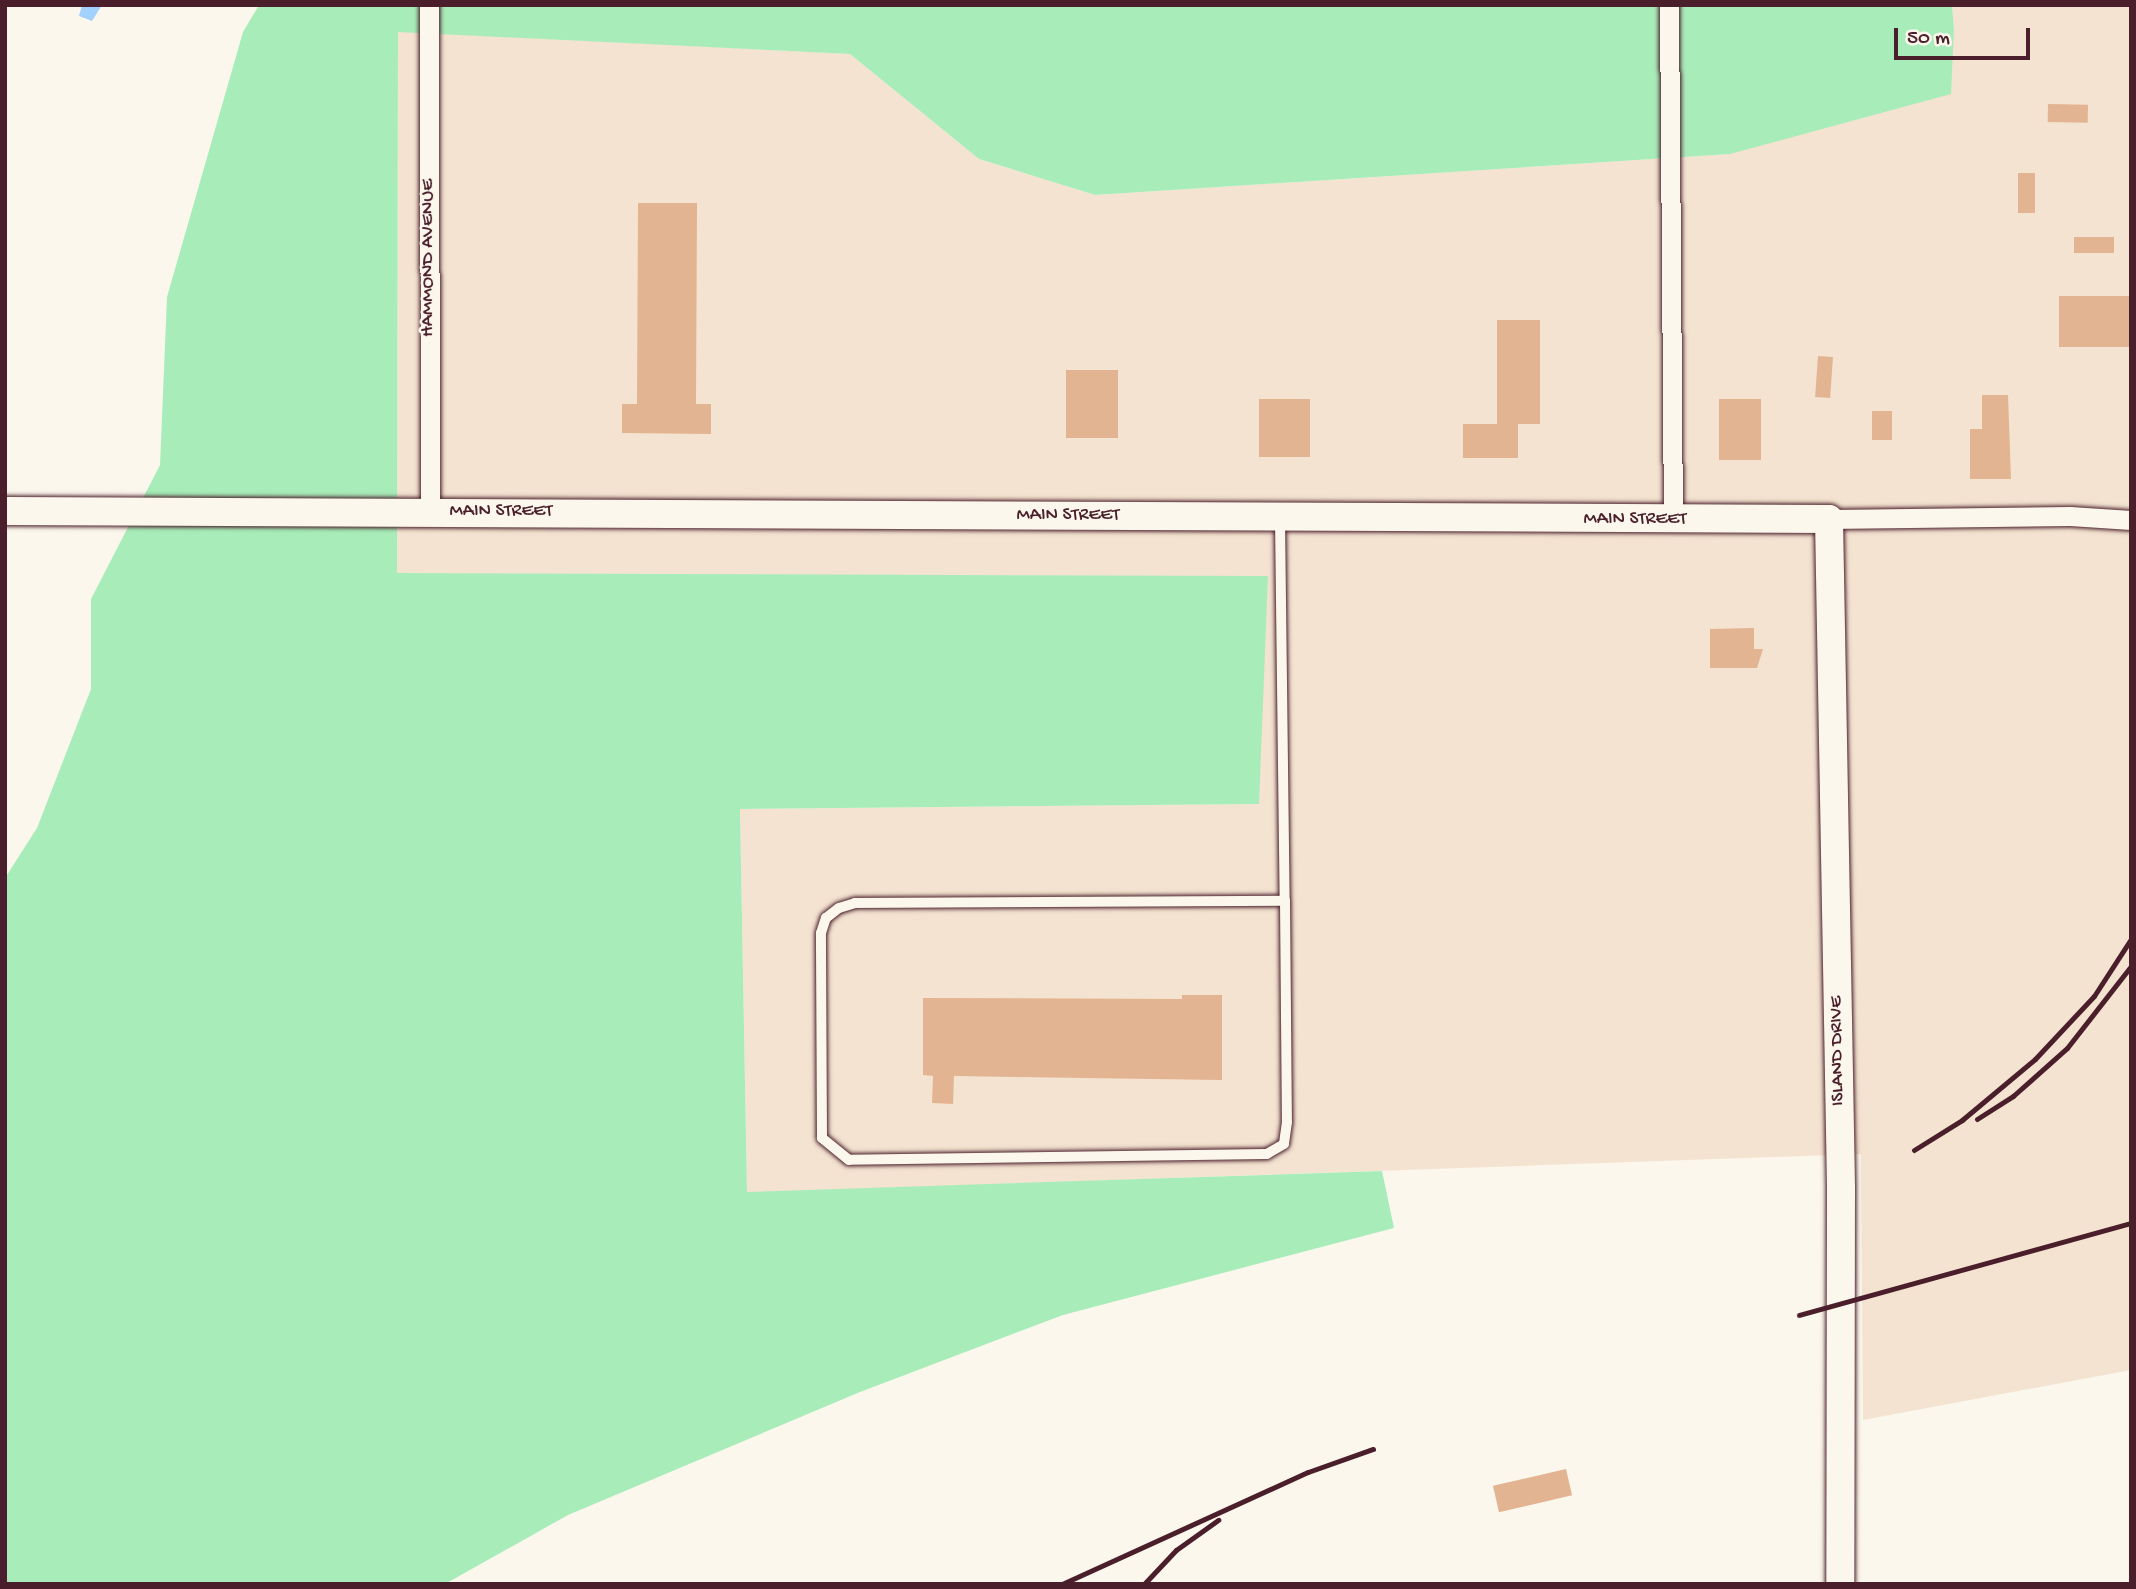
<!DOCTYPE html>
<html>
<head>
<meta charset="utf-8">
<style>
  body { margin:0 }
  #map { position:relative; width:2136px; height:1589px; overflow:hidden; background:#fbf7ec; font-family:"Gochi Hand",sans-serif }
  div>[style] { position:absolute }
  .built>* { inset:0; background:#f4e3d1 }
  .green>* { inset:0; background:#a8edb9 }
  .water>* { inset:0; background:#a2d1fe }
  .building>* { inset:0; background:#e2b492; transform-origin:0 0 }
  .roads { filter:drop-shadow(0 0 2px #4a1f2b) drop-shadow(0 0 2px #4a1f2b) }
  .lane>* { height:10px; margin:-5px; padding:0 5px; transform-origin:5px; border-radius:5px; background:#fbf7ec }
  .street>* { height:19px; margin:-9.5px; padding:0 9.5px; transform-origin:9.5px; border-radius:9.5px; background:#fbf7ec }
  .secondary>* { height:28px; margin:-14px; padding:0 14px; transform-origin:14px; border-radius:14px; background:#fbf7ec }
  .rail>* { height:5px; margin:-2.5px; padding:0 2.5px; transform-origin:2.5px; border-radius:2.5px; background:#4a1f2b }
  span { translate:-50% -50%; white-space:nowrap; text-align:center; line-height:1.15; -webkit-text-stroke:5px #fbf7ec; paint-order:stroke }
  .street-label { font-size:19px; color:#4a1f2b }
  .frame { position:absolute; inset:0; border:7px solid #4a1f2b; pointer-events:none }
  .scale { position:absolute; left:1894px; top:28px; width:136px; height:32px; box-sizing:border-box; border:4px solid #4a1f2b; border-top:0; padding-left:9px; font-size:21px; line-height:24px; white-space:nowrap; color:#4a1f2b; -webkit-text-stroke:5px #fbf7ec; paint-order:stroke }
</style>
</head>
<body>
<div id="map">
  <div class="built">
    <div style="clip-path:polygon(1952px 5px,2131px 5px,2131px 1370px,1863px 1420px,1861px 1154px,747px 1193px,740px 809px,1259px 804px,397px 573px,398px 31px,850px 54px,979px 159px,1095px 195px,1729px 154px,1954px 29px)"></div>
  </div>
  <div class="green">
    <div style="clip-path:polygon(259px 5px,1952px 5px,1954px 29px,1951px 94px,1730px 154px,1095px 195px,979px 159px,850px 54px,398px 32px,397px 573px,1268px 576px,1259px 804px,740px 809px,747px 1192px,1382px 1171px,1394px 1228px,1063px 1315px,860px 1392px,568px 1515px,445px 1584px,5px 1584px,5px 878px,37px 828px,91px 689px,91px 599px,160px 465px,167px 297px,243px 32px)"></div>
  </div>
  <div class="water">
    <div style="clip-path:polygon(82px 5px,102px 5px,92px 21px,79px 16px)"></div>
  </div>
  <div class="building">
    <div style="left:2048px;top:104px;width:40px;height:18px;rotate:1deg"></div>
    <div style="left:2018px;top:173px;width:17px;height:40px"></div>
    <div style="clip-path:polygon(638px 203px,697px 203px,696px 404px,711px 404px,711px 434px,622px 433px,622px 404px,637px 404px)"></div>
    <div style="left:2074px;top:237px;width:40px;height:16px"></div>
    <div style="left:2059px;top:296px;width:72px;height:51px"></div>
    <div style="clip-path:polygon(1497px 320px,1540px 320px,1540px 424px,1518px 424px,1518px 458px,1463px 458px,1463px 424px,1497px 424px)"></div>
    <div style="left:1818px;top:356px;width:15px;height:41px;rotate:4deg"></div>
    <div style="left:1066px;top:370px;width:52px;height:68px"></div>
    <div style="clip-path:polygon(1982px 395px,2008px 395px,2011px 479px,1970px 479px,1970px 429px,1982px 429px)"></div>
    <div style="left:1259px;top:399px;width:51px;height:58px"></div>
    <div style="left:1719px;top:399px;width:42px;height:61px"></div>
    <div style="left:1872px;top:411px;width:20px;height:29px"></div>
    <div style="clip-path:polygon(1754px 628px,1754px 649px,1763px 649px,1757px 668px,1710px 668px,1710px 629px)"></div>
    <div style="clip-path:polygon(1182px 995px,1222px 995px,1222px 1080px,954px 1076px,953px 1104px,932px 1103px,933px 1076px,923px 1075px,923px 998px,1182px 999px)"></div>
    <div style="left:1566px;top:1469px;width:27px;height:75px;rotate:77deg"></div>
  </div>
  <div class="roads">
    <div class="lane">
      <div style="left:1280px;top:519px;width:382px;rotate:89.3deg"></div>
      <div style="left:1285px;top:901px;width:221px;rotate:89.5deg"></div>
      <div style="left:1287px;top:1122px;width:22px;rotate:98deg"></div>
      <div style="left:1284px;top:1144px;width:20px;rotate:150deg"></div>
      <div style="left:1267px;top:1154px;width:418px;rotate:179.2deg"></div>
      <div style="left:849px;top:1160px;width:35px;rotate:-141deg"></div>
      <div style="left:822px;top:1138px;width:205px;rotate:-90.3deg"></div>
      <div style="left:821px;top:933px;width:16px;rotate:-72deg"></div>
      <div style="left:826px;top:918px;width:16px;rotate:-38deg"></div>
      <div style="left:839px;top:908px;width:17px;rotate:-17deg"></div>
      <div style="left:855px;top:903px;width:430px;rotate:-0.3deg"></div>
    </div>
    <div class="street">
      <div style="left:429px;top:5px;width:506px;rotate:89.89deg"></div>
      <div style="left:1669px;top:5px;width:516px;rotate:89.56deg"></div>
      <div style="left:1829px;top:519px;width:241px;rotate:-0.7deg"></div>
      <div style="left:2070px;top:516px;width:61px;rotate:3.8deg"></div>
    </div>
    <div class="secondary">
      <div style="left:5px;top:511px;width:1824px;rotate:0.25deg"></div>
      <div style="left:1829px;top:519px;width:670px;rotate:88.97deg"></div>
      <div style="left:1841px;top:1189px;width:395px;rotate:90.1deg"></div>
    </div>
  </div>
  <div class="rail">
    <div style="left:1977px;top:1119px;width:43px;rotate:-32.6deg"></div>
    <div style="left:2013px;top:1096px;width:72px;rotate:-41.6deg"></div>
    <div style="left:2067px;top:1048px;width:104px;rotate:-52deg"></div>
    <div style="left:1914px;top:1150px;width:57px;rotate:-32deg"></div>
    <div style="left:1962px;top:1120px;width:95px;rotate:-39.9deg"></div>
    <div style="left:2035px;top:1059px;width:86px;rotate:-46.9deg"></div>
    <div style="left:2094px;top:996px;width:68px;rotate:-57deg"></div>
    <div style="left:1799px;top:1315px;width:345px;rotate:-15.5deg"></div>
    <div style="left:1062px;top:1584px;width:270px;rotate:-24.5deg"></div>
    <div style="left:1308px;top:1472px;width:69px;rotate:-19.5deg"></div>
    <div style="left:1144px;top:1584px;width:47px;rotate:-46.7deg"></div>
    <div style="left:1176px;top:1550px;width:52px;rotate:-35.5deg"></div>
  </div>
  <div class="street-label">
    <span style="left:429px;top:258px;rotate:-90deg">HAMMOND AVENUE</span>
    <span style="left:501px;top:512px">MAIN STREET</span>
    <span style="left:1068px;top:516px">MAIN STREET</span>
    <span style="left:1635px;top:520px">MAIN STREET</span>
    <span style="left:1838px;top:1051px;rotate:-91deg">ISLAND DRIVE</span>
  </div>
  <div class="frame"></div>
  <div class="scale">50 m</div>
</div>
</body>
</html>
